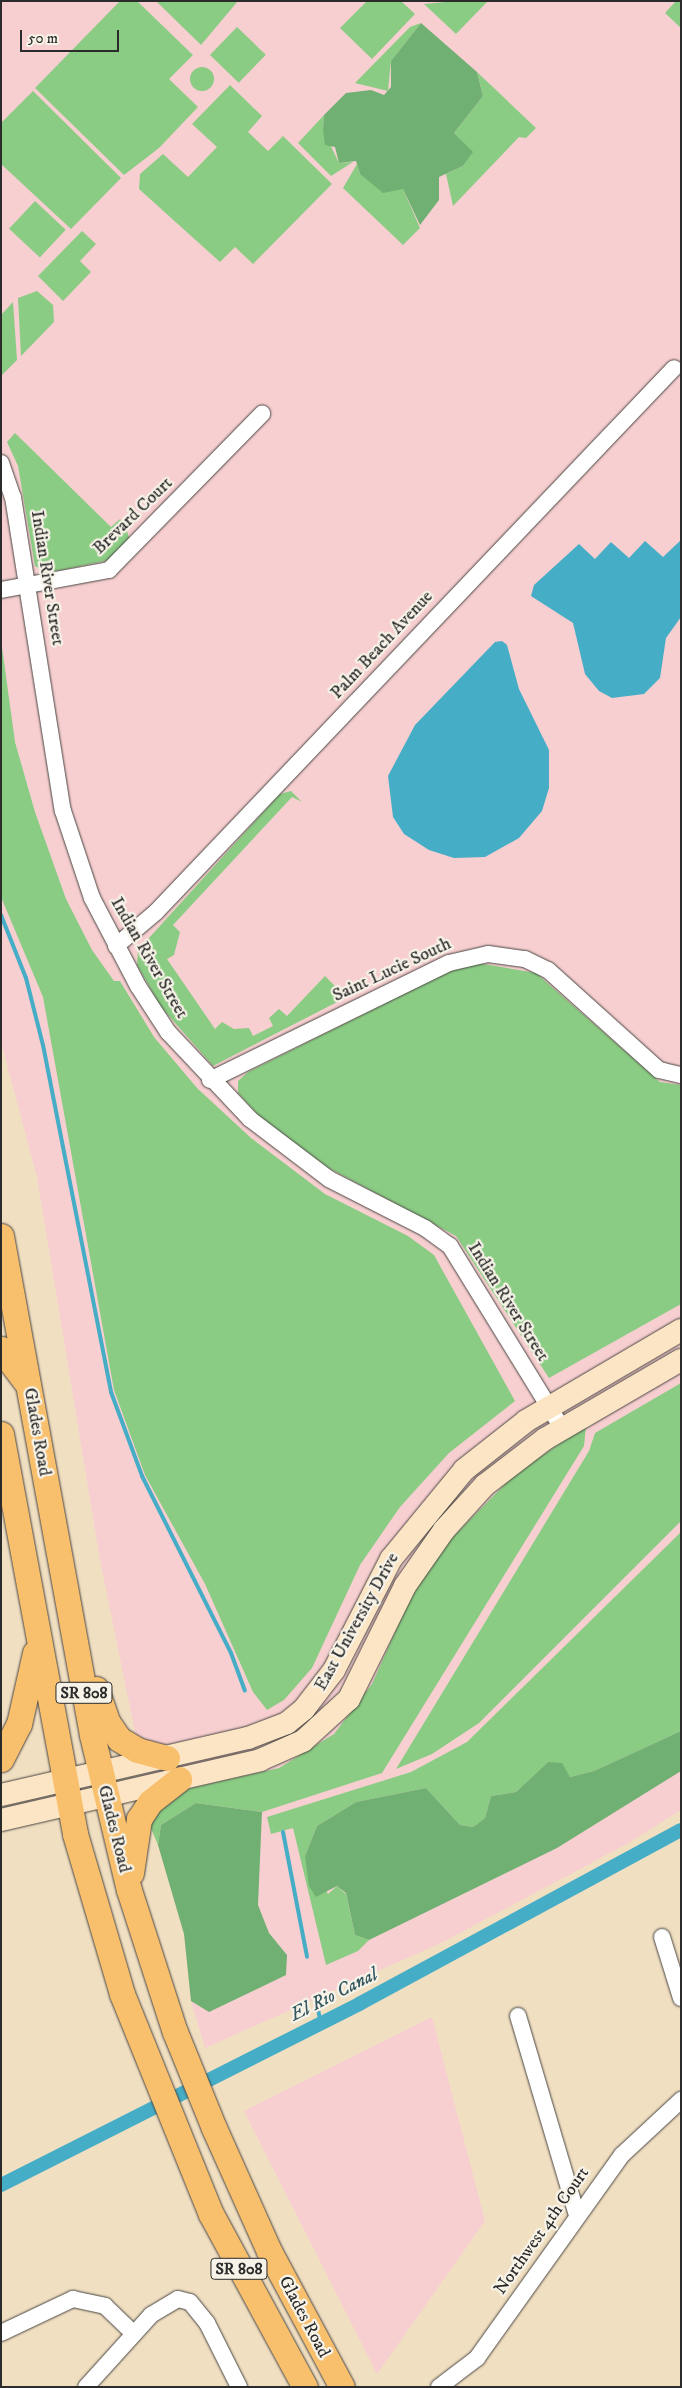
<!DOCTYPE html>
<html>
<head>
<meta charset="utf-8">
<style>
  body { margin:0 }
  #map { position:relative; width:682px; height:2388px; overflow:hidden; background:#f1dfc2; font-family:"IM FELL DW Pica",serif }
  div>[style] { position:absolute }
  .built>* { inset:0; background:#f7cfd1 }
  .green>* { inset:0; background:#8bcc84; transform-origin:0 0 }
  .round { border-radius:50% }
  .forest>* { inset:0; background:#70b072 }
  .water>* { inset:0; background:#46adc6 }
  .stream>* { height:4px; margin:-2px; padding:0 2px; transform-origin:2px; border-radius:2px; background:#46adc6 }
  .canal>* { height:14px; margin:-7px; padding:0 7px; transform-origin:7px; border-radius:7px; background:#46adc6 }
  .roads { filter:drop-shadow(0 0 1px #494642) drop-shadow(0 0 1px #494642) }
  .street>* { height:16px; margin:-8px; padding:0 8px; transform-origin:8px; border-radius:8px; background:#fff }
  .secondary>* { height:22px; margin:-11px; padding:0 11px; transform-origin:11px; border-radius:11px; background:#fce5c4 }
  .primary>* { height:25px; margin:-12.5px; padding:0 12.5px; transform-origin:12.5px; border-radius:12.5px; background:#f8bf6c }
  span { translate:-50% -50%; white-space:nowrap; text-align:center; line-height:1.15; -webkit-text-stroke:4.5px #f7f3e8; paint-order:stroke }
  .shield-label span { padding:1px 4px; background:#f7f3e8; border:1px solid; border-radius:4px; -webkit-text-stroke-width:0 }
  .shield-label { font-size:16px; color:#2b2b2b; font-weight:700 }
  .street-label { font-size:18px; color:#2b2b2b }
  .water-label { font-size:19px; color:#345861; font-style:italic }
  .frame { position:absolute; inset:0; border:2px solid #2b2b2b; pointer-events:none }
  .scale { position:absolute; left:20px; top:30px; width:99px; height:22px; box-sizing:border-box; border:2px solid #2b2b2b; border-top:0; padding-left:6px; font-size:15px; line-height:18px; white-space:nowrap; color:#2b2b2b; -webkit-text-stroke:4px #f7f3e8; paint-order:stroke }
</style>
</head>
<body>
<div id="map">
  <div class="built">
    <div style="clip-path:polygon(1px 1px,681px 1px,681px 1810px,627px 1844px,441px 1943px,205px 2048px,191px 2001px,184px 1934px,158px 1845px,100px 1560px,37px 1177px,1px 1042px)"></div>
    <div style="clip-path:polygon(432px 2017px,485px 2221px,377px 2374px,244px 2111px)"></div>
  </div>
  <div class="green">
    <div style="clip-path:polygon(120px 1px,137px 1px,193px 55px,169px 79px,198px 107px,159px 148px,124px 175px,35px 88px)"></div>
    <div style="clip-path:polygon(156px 1px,238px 1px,201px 45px)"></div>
    <div style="clip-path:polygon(367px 1px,401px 1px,415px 14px,372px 59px,340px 28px)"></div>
    <div style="clip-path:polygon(456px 1px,488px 1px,456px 34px,424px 4px)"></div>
    <div style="clip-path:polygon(676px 1px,681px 1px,681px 28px,665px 13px)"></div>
    <div style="clip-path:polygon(421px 23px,391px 61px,388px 91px,355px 83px,410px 27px)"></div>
    <div style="left:237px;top:27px;width:40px;height:39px;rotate:44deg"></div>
    <div class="round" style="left:190px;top:67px;width:24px;height:24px"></div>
    <div style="clip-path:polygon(477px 72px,536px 128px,526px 138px,519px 137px,453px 206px,446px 174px,463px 166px,472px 153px,454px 133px,483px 96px)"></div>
    <div style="clip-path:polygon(230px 85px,262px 116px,248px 132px,268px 151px,283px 136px,332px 184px,253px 264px,235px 247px,220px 262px,139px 189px,140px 174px,163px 154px,188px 177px,217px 147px,192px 124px)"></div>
    <div style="clip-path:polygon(33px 91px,121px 178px,71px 229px,1px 164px,1px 123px)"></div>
    <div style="clip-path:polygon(324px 115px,323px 130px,339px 163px,353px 162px,331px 176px,298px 143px)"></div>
    <div style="clip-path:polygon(357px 164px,360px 174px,403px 189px,420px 228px,403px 245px,343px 188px)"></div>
    <div style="left:35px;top:201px;width:42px;height:38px;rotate:43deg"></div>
    <div style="clip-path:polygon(82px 231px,96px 244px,80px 261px,91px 272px,63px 301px,38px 276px)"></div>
    <div style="clip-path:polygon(37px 291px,53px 305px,54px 322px,21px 356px,18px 298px)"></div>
    <div style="clip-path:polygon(13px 302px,17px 360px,1px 376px,1px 315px)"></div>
    <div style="clip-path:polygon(15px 433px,111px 527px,120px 519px,125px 525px,130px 540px,110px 560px,47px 573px,35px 566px,18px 466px,7px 442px)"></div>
    <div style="clip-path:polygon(1px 640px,15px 742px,35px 812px,66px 899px,92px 950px,114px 981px,120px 981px,154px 1037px,197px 1088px,251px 1138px,325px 1194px,408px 1236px,434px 1255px,515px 1401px,449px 1453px,400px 1507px,360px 1565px,312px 1668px,284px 1700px,267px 1710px,253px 1692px,205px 1584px,145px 1475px,114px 1390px,43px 997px,1px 897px)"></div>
    <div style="clip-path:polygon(291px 791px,302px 802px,292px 797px,173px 925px,180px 932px,174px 955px,167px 959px,215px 1029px,222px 1022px,234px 1029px,249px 1028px,253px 1036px,273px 1026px,269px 1018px,279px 1009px,287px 1016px,325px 976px,339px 990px,341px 1000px,213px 1066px,161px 1007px,137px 965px,138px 950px,280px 794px)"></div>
    <div style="clip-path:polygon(478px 963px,536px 973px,660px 1082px,681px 1085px,681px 1304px,549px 1378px,456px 1236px,323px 1165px,261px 1118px,238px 1093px,238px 1081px,248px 1072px,450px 971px)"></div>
    <div style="clip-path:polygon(681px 1383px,681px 1521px,479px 1723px,432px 1754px,396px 1769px,589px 1451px,595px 1433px)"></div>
    <div style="clip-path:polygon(586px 1426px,584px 1446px,382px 1773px,262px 1812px,196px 1803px,161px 1825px,158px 1845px,147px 1819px,178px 1791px,279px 1768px,334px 1734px,372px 1684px,409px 1601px,445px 1545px,516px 1473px)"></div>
    <div style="clip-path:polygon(681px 1532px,681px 1731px,594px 1771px,570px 1777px,548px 1762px,516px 1792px,491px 1796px,485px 1818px,473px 1827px,460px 1825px,426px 1788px,356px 1802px,317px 1826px,305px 1856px,328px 1894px,337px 1886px,346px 1894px,355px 1935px,369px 1940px,358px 1951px,326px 1965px,293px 1828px,271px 1834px,267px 1817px,411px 1772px,467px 1742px)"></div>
  </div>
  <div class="forest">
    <div style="clip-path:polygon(421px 23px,477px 72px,483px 96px,454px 133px,473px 152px,463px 166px,439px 177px,439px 200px,420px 225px,403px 189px,383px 193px,360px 174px,356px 161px,339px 163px,335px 147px,325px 145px,323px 130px,324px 115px,346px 93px,371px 90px,384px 95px,391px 87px,391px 61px)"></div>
    <div style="clip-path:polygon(681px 1731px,681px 1771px,557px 1848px,369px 1940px,355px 1935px,346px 1893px,337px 1886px,316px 1897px,309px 1886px,305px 1856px,317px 1826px,356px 1802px,426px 1788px,460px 1825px,473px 1827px,485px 1818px,491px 1796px,516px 1792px,548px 1762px,562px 1763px,570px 1777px,594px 1771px)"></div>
    <div style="clip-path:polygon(196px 1803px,262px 1812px,258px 1905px,269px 1933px,287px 1955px,286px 1975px,209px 2012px,191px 2001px,184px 1934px,158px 1845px,161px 1825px)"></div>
  </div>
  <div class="water">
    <div style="clip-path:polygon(681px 540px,681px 617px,666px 638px,660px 678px,644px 694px,612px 698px,599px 691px,585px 674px,573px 623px,531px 596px,534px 585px,579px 544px,595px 559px,611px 542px,629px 558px,645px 541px,663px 557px)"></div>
    <div style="clip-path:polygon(502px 641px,507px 645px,519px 689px,549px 750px,549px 788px,542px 811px,519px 838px,485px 857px,454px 858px,429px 850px,404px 834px,393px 817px,388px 776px,415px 725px,495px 642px)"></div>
  </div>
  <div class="stream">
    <div style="left:1px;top:915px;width:68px;rotate:68.4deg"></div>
    <div style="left:26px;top:978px;width:69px;rotate:75.8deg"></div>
    <div style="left:43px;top:1045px;width:354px;rotate:78.9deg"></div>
    <div style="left:111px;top:1392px;width:90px;rotate:69.7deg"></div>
    <div style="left:142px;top:1476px;width:198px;rotate:63.3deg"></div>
    <div style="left:231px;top:1653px;width:40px;rotate:69.8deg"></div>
    <div style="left:283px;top:1832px;width:127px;rotate:79.1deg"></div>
    <div style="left:315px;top:1997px;width:27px;rotate:77deg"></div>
  </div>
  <div class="canal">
    <div style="left:1px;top:2185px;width:401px;rotate:-26.8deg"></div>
    <div style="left:359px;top:2004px;width:366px;rotate:-28.4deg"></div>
  </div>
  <div class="roads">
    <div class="street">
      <div style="left:1px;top:463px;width:36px;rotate:71deg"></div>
      <div style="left:13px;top:497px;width:318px;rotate:81deg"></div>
      <div style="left:63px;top:811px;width:92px;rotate:71.6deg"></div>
      <div style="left:92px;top:898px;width:99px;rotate:62.4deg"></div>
      <div style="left:138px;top:986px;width:55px;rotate:56.9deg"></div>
      <div style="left:168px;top:1032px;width:120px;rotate:46.7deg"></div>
      <div style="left:250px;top:1119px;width:99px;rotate:37.2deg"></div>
      <div style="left:329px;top:1179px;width:108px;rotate:27deg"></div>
      <div style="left:425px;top:1228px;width:31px;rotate:36deg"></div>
      <div style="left:450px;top:1246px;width:214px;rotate:58.4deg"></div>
      <div style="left:1px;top:590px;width:110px;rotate:-10.5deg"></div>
      <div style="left:109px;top:570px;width:219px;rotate:-45.6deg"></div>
      <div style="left:116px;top:946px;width:52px;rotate:-40.4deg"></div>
      <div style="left:156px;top:912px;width:751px;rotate:-46.4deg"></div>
      <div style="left:210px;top:1080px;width:266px;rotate:-26.1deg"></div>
      <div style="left:449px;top:963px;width:40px;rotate:-13deg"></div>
      <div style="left:488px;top:954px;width:37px;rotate:8deg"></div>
      <div style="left:525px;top:959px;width:25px;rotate:26deg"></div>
      <div style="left:548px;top:970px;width:149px;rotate:42deg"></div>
      <div style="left:659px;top:1070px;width:23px;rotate:13deg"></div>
      <div style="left:662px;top:1937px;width:64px;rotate:72.7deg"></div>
      <div style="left:518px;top:2016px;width:208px;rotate:73.5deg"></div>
      <div style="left:1px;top:2333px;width:80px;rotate:-25.3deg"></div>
      <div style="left:73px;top:2299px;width:33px;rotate:12deg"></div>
      <div style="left:105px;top:2306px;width:39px;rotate:44deg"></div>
      <div style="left:86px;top:2387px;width:97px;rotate:-47.9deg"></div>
      <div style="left:151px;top:2315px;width:31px;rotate:-31deg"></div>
      <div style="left:178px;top:2299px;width:12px;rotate:14deg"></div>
      <div style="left:190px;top:2302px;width:27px;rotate:51deg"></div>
      <div style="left:207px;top:2323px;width:72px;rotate:63.4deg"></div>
      <div style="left:439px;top:2387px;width:48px;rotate:-37.3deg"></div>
      <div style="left:477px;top:2358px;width:249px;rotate:-54.5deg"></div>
      <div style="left:622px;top:2155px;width:81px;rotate:-43deg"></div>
    </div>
    <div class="secondary">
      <div style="left:1px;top:1795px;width:253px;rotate:-13deg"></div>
      <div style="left:248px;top:1738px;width:42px;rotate:-21deg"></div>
      <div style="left:287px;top:1723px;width:22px;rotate:-39deg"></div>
      <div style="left:304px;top:1709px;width:49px;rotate:-52.4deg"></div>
      <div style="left:334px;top:1670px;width:125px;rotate:-62.8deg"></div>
      <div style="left:391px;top:1559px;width:115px;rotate:-50.6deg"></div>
      <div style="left:464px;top:1470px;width:79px;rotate:-38.3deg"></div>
      <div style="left:526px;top:1421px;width:180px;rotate:-30.4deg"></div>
      <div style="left:1px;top:1820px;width:266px;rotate:-13deg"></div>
      <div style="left:260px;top:1760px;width:47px;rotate:-23.8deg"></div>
      <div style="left:303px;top:1741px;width:62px;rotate:-42.4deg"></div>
      <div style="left:349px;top:1699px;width:126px;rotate:-63.6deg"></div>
      <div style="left:405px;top:1586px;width:68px;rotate:-55.1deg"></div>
      <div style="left:444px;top:1530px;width:61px;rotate:-47.7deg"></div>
      <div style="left:485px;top:1485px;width:76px;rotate:-37.5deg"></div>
      <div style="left:545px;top:1439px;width:157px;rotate:-30.2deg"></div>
    </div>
    <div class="primary">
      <div style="left:1px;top:1236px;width:507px;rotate:79.66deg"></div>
      <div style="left:92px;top:1735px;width:159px;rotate:76.6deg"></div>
      <div style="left:129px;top:1890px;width:149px;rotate:72.1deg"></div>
      <div style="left:175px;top:2032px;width:104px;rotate:67.9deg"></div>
      <div style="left:214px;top:2128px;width:135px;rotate:65.9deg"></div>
      <div style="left:269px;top:2251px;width:154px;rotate:61.8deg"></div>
      <div style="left:1px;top:1349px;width:40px;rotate:53deg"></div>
      <div style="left:1px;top:1434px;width:407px;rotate:79.5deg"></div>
      <div style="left:75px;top:1834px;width:167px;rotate:73.6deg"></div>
      <div style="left:122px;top:1994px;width:237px;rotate:68deg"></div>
      <div style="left:211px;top:2214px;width:197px;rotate:61.5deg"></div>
      <div style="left:96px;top:1689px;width:36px;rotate:71deg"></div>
      <div style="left:108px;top:1723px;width:19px;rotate:55deg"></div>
      <div style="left:119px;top:1739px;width:21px;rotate:31deg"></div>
      <div style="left:137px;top:1750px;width:31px;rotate:15deg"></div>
      <div style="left:1px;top:1759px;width:39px;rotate:-63deg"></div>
      <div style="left:19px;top:1724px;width:73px;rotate:-77.3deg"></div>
      <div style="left:131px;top:1873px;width:55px;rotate:-81.6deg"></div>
      <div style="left:139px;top:1819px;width:20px;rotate:-57deg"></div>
      <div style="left:150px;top:1802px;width:37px;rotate:-38deg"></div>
    </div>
  </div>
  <div class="shield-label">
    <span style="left:84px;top:1693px">SR 808</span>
    <span style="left:239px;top:2269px">SR 808</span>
  </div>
  <div class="street-label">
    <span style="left:133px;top:516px;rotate:-44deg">Brevard Court</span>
    <span style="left:47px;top:578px;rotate:81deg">Indian River Street</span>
    <span style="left:382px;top:645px;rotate:-47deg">Palm Beach Avenue</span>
    <span style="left:149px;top:958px;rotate:60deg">Indian River Street</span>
    <span style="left:392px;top:970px;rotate:-25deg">Saint Lucie South</span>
    <span style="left:508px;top:1302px;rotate:58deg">Indian River Street</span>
    <span style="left:37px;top:1432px;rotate:80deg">Glades Road</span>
    <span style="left:357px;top:1622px;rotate:-61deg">East University Drive</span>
    <span style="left:114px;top:1829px;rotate:76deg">Glades Road</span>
    <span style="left:542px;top:2231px;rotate:-55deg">Northwest 4th Court</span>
    <span style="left:304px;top:2317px;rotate:62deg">Glades Road</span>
  </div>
  <div class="water-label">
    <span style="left:334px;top:1995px;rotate:-27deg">El Rio Canal</span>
  </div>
  <div class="frame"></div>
  <div class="scale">50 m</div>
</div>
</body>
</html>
